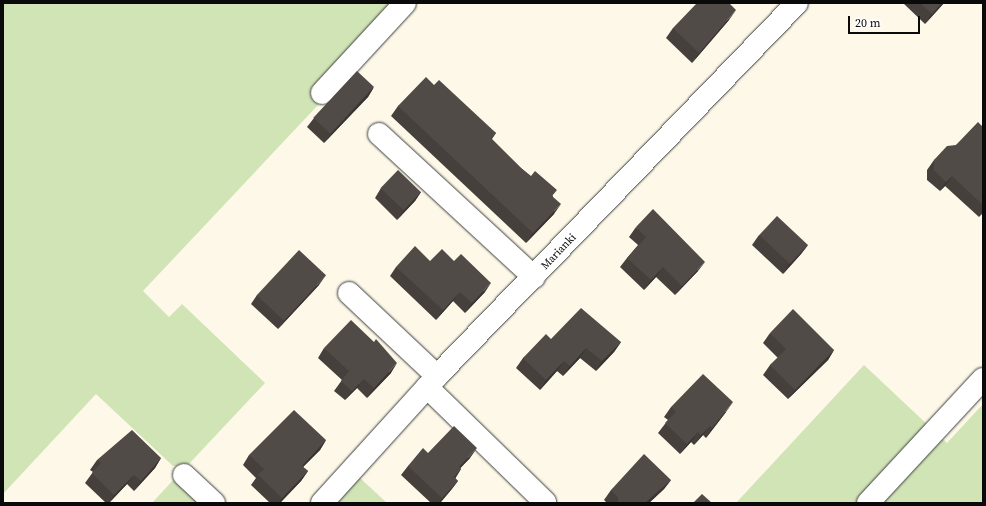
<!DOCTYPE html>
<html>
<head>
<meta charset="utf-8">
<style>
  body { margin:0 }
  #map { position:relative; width:986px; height:506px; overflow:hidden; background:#fdf8e8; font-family:"Source Serif 4",serif }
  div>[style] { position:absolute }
  .green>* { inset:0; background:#d0e4b6 }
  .roads { filter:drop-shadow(0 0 1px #3d3d3d) drop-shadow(0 0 1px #3d3d3d) }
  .minor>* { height:22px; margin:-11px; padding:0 11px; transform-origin:11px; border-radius:11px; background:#fff }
  .wall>* { inset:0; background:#46403d }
  .shaded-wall>* { inset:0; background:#393432 }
  .building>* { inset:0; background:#514b47; transform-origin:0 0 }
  span { translate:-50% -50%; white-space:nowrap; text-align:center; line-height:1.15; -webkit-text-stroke:4px #fff; paint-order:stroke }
  .street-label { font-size:11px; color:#0a0a0a }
  .frame { position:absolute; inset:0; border:4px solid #0a0a0a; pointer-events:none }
  .scale { position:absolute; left:848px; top:16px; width:72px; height:18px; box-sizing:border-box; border:2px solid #0a0a0a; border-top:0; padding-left:5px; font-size:12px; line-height:14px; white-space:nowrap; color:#0a0a0a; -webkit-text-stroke:3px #fff; paint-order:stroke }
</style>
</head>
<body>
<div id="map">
  <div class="green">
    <div style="clip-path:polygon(3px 3px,414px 3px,143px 291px,169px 317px,182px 304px,265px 383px,186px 467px,173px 466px,96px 394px,3px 494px)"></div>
    <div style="clip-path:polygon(864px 365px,947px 443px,983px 404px,983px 503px,736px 503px)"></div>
    <div style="clip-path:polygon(176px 477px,203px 503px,152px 503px)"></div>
    <div style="clip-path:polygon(359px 477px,387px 503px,335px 503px)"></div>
  </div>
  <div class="roads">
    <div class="minor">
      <div style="left:322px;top:93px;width:122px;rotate:-47.3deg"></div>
      <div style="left:379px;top:134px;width:211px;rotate:42.7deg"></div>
      <div style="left:349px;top:293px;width:121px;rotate:43.3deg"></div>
      <div style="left:427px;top:387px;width:165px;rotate:44.3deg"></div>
      <div style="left:184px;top:475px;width:41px;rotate:43deg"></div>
      <div style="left:322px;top:503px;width:171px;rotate:-47.8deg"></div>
      <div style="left:437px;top:376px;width:518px;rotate:-46.02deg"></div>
      <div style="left:868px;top:503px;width:169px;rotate:-47.2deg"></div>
    </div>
  </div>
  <div class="wall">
    <div style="clip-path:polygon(903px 3px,944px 3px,925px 24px)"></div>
    <div style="clip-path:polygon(729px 20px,692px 63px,666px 38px,673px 28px)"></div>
    <div style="clip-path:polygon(434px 85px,496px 133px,492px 139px,521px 168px,553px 196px,554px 214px,526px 243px,391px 116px,398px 106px)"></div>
    <div style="clip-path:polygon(374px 87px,368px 97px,324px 143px,307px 127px,314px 118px)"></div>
    <div style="clip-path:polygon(983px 127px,983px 213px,979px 217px,945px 186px,940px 191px,927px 180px,927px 170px,934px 160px,956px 145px)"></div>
    <div style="clip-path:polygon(381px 188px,421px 192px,415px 201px,397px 220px,375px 198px)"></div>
    <div style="clip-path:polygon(636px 227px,698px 271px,675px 295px,656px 277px,644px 290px,620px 267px,627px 258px,638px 245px,629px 237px)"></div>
    <div style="clip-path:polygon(759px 235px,808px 245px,801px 254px,783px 274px,752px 245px)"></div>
    <div style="clip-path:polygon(430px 261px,485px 292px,465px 313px,453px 301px,436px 320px,390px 276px,396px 267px)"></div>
    <div style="clip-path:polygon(319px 285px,278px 329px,251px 304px,257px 295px)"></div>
    <div style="clip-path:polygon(770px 333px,834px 350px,828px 360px,788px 399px,763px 375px,770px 365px,778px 358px,763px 343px)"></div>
    <div style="clip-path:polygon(551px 339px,621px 342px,614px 352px,596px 371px,580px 358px,563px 376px,557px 371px,540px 390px,516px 368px,523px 358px)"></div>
    <div style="clip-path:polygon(324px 348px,391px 373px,367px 398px,357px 388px,345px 400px,334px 391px,342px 380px,318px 358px)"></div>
    <div style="clip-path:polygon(671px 407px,726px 412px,706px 438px,703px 435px,694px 445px,691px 442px,680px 454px,658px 433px,668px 420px,664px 417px)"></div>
    <div style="clip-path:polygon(326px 440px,320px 450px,303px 467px,308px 471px,301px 481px,280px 503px,270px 503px,251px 485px,256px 478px,243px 465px,249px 455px)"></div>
    <div style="clip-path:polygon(428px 453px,470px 458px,460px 468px,461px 469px,455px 478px,458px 481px,451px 490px,440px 503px,431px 503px,401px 475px,408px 466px)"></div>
    <div style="clip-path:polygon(161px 458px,155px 468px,134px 491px,127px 484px,109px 503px,106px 503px,85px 483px,93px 472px,90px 470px,97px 460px)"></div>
    <div style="clip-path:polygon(671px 480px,664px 489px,649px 503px,607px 503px,604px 500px,611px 490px)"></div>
  </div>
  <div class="shaded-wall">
    <div style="clip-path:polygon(942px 3px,944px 3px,925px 24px,932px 14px)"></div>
    <div style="clip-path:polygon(736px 10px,729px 20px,692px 63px,699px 53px)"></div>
    <div style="clip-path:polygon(374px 87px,368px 97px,324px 143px,331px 134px)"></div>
    <div style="clip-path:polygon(952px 176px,945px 186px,940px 191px,946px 182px)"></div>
    <div style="clip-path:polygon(421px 192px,415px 201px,397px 220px,404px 210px)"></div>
    <div style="clip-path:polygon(561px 204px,554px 214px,526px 243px,533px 233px)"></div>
    <div style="clip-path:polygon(808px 245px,801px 254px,783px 274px,789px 264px)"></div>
    <div style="clip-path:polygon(705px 262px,698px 271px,675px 295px,682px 286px)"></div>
    <div style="clip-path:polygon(663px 267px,656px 277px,644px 290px,651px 280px)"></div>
    <div style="clip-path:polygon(326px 275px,319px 285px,278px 329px,285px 320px)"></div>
    <div style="clip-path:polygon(491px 283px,485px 292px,465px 313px,472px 303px)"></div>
    <div style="clip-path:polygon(460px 292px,453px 301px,436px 320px,443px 310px)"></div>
    <div style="clip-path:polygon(621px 342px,614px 352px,596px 371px,602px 361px)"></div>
    <div style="clip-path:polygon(586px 348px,580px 358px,563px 376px,570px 366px)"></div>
    <div style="clip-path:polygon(834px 350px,828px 360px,788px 399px,795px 390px)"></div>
    <div style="clip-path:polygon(564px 361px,557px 371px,540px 390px,546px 380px)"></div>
    <div style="clip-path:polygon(397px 363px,391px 373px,367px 398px,374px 388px)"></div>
    <div style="clip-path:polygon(364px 379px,357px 388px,345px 400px,352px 391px)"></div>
    <div style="clip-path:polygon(733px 402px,726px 412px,706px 438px,712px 428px)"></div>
    <div style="clip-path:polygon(710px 426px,703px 435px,694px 445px,701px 435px)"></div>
    <div style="clip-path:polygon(698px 432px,691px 442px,680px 454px,687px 444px)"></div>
    <div style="clip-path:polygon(326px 440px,320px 450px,295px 475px,302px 466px)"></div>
    <div style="clip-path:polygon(477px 448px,470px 458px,452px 477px,459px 467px)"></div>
    <div style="clip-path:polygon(161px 458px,155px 468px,134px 491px,141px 481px)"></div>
    <div style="clip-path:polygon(461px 469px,455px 479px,454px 477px)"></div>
    <div style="clip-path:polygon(308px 471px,301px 481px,280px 503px,279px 503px,282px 498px)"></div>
    <div style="clip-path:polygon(134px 475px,127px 484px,109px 503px,114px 495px)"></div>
    <div style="clip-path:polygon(671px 480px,664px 489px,649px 503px,645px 503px)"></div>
    <div style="clip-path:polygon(458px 481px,451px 490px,440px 503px,439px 503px,442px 498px)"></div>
  </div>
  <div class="building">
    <div style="clip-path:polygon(697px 3px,729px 3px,736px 10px,699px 53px,673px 28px)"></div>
    <div style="clip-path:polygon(920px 3px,942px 3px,932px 14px)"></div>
    <div style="left:357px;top:71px;width:23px;height:64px;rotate:43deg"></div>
    <div style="clip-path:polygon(426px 77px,434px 85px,439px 80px,496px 133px,491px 139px,521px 168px,531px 176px,535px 171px,557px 190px,552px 196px,561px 204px,533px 233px,398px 106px)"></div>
    <div style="clip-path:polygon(978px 122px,983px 127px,983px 205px,952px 176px,946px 182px,934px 170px,934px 160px,947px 146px,956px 145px)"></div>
    <div style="left:398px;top:170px;width:32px;height:25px;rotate:44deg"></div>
    <div style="clip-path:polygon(653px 209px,705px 262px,682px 286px,663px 267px,651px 280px,627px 258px,646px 237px,636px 227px)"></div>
    <div style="left:777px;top:216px;width:42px;height:26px;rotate:43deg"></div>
    <div style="clip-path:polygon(415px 246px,430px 261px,442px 249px,454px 261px,461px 254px,491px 283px,472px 303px,460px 292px,443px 310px,396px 267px)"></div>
    <div style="left:299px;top:250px;width:37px;height:62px;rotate:43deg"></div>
    <div style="clip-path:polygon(581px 308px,621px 342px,602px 361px,586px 348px,570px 366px,564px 361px,546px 380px,523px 358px,546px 334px,551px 339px)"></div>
    <div style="clip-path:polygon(793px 309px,834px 350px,795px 390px,770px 365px,786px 349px,770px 333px)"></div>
    <div style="clip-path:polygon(351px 320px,374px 342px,376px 339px,397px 363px,374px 388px,364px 379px,352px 391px,341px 381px,352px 368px,349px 371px,324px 348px)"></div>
    <div style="clip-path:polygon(703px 374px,733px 402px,712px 428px,710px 426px,701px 435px,698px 432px,687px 444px,665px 423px,676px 412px,671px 407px)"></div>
    <div style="clip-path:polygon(294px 410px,326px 440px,302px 466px,308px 471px,282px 498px,258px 475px,264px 469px,249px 455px)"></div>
    <div style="clip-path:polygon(454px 426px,477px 448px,459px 467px,461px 469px,454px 477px,458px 481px,442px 498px,408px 466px,423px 448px,428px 453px)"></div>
    <div style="clip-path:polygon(132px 430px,161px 458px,141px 481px,134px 475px,114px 495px,92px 473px,101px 463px,97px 460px)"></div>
    <div style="clip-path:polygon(644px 454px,671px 480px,645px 503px,618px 503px,618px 497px,611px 490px)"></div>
    <div style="clip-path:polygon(702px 494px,712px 503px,693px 503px)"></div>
  </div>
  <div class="street-label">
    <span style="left:559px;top:252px;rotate:-46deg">Marianki</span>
  </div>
  <div class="frame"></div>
  <div class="scale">20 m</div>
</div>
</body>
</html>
